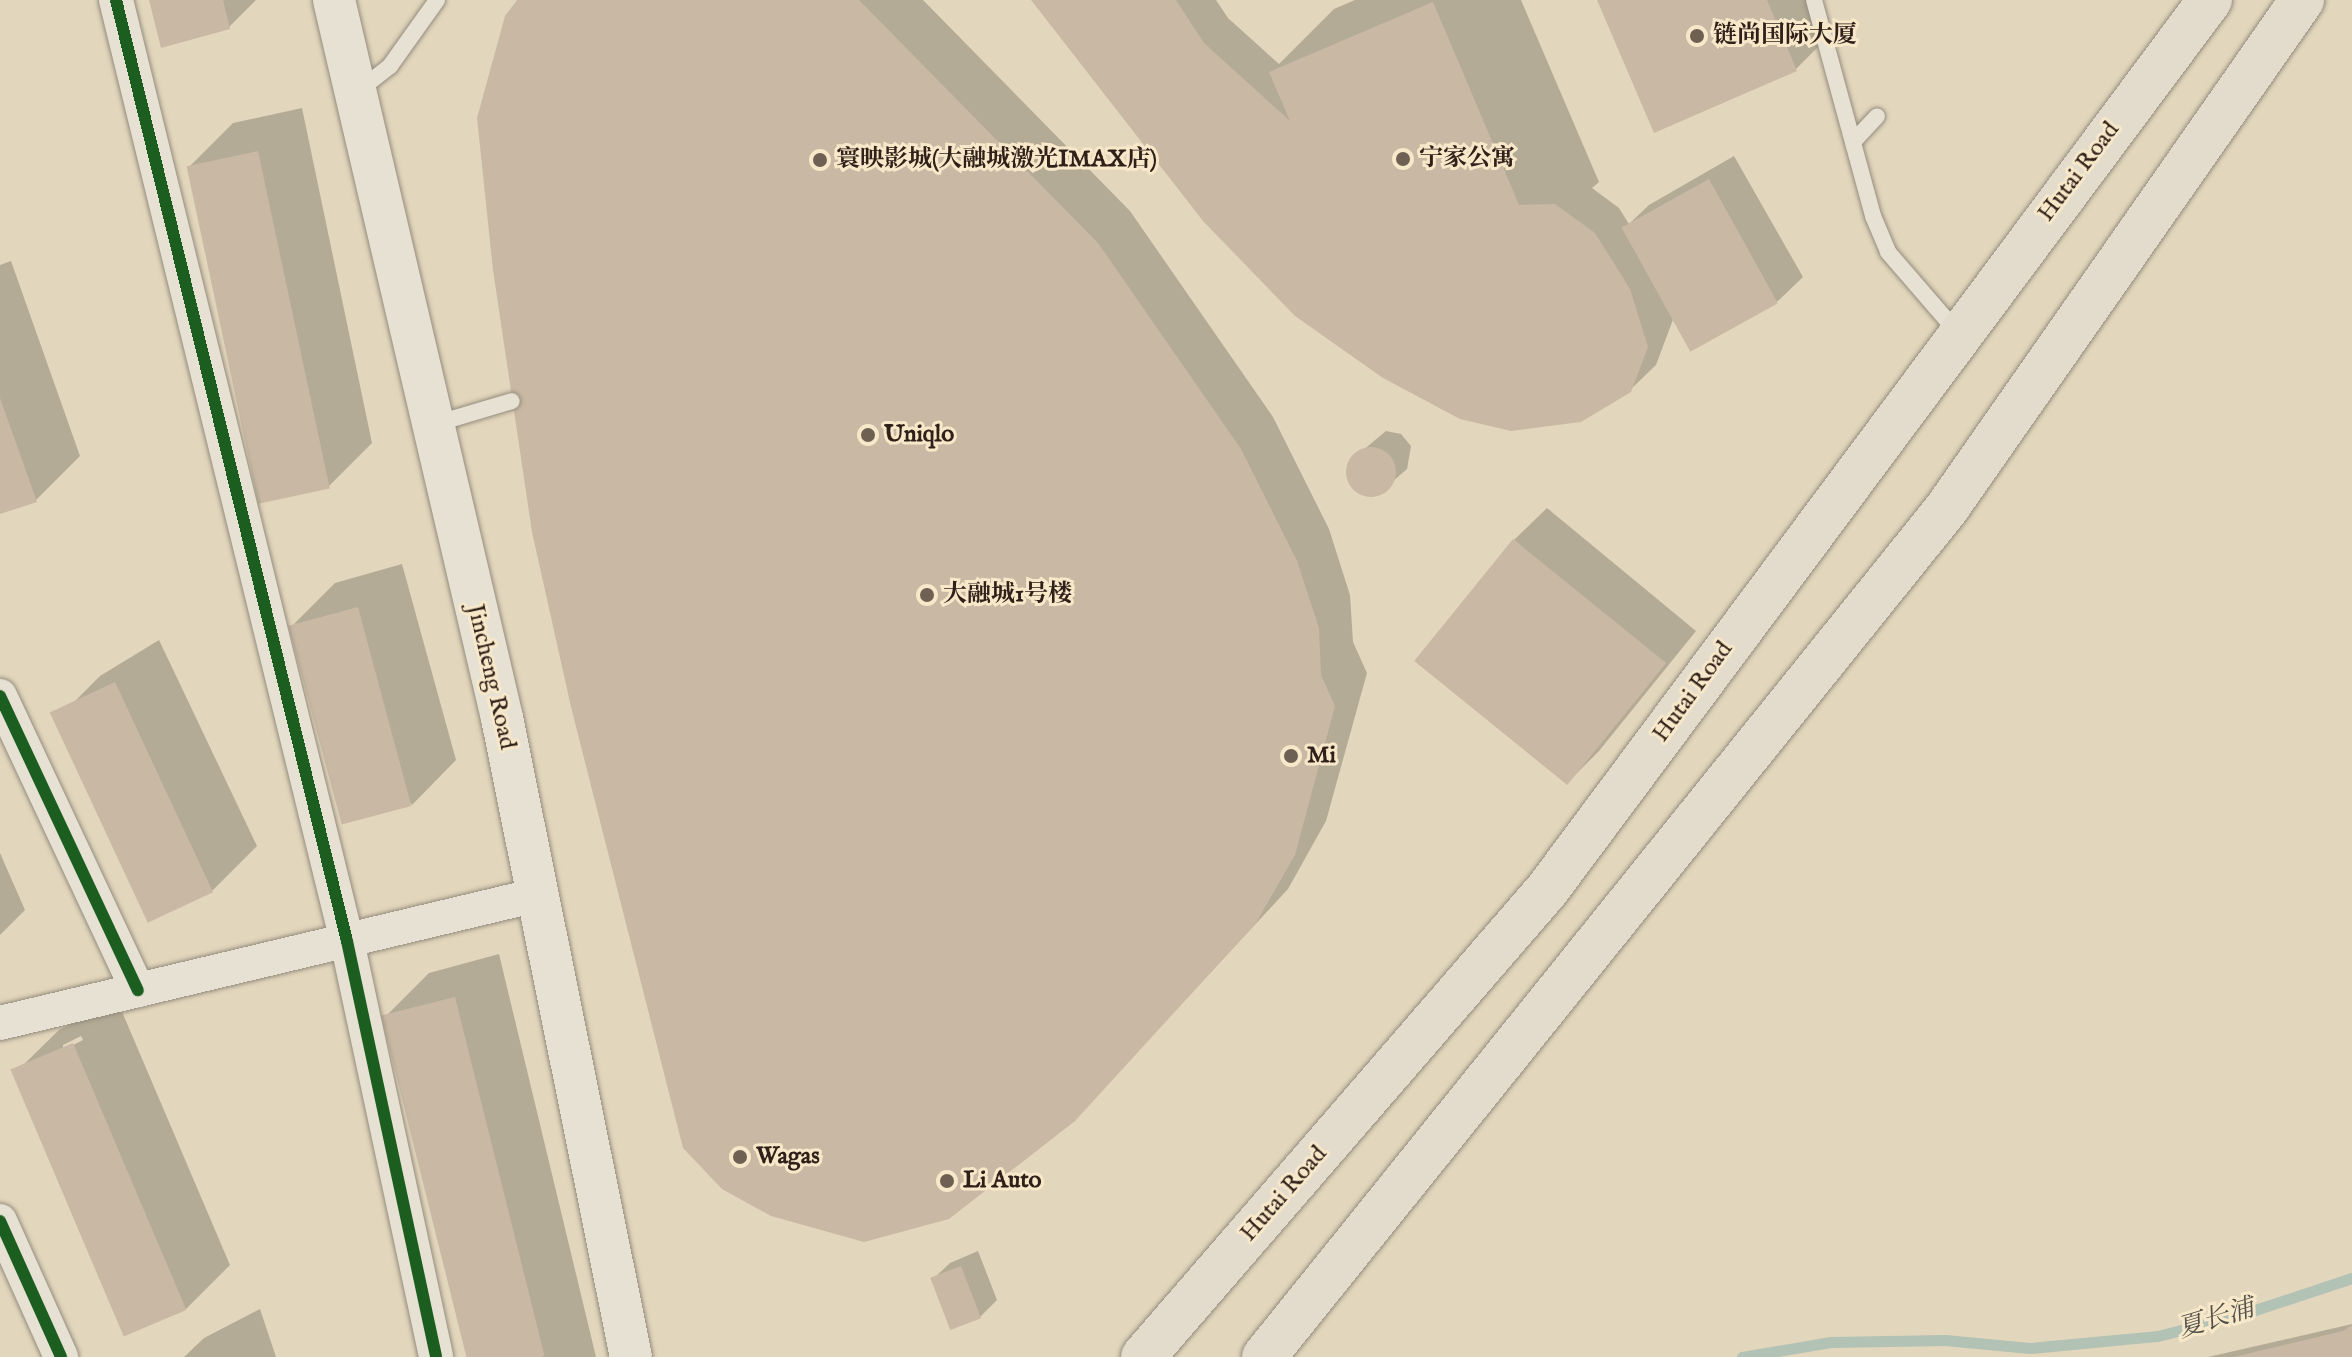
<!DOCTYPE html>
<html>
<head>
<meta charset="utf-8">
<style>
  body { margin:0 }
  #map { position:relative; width:2352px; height:1357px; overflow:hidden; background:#e2d6bc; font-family:"IM FELL English","Noto Serif SC",serif }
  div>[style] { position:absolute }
  .shadow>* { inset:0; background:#0003 }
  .stream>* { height:11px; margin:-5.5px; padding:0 5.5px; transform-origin:5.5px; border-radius:5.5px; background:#b2c2b4 }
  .building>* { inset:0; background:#c9b9a4; transform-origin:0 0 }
  .round { border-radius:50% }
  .roads { filter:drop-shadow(0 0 2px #948c7d) drop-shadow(0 0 2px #948c7d) }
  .service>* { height:16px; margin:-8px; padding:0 8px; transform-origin:8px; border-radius:8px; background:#e7e1d4 }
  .minor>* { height:34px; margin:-17px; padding:0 17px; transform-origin:17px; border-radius:17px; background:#e7e1d4 }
  .tertiary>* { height:42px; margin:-21px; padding:0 21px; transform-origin:21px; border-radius:21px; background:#e7e1d4 }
  .primary>* { height:44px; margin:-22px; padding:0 22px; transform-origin:22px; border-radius:22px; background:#e3dbcc }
  .cycleway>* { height:12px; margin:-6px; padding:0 6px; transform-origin:6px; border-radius:6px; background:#1b5e20 }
  .dots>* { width:22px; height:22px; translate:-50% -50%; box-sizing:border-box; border:4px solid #f7e8c9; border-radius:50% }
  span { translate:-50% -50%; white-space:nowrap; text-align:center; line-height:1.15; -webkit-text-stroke:6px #f7e8c9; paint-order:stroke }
  .poi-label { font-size:24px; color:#2f2019; font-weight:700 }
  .left { translate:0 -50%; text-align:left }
  .street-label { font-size:24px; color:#2f2019 }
  .water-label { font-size:26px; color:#504e47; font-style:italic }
</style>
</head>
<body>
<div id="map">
  <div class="shadow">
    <div style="clip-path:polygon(151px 0,256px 0,229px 27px)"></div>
    <div style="clip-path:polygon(520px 0,923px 0,1130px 211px,1273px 417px,1329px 529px,1350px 595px,1353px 642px,1367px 673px,1326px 821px,1288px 889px,1074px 1120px)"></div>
    <div style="clip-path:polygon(1034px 0,1216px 0,1228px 18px,1279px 64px,1334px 9px,1355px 0,1521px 0,1599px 182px,1592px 188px,1619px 208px,1629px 224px,1649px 205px,1734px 156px,1803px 277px,1778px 301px,1674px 317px,1656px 365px,1630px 390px,1205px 220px)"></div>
    <div style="clip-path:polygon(1599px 0,1812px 0,1828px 37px,1796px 69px)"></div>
    <div style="clip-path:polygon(302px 108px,372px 443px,328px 487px,189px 167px,233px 123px)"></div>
    <div style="clip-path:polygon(11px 261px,80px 456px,36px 500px,0 512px,0 265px)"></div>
    <div style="clip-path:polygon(1386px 431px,1401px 434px,1411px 446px,1407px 469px,1377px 495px,1362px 494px,1350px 484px,1350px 461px)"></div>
    <div style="clip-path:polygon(1547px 508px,1696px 631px,1599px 751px,1567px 783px,1514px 540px)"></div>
    <div style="clip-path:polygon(402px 564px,456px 760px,412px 805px,291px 627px,335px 583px)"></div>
    <div style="clip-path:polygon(159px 640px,257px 846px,212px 891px,56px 720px,100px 676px)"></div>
    <div style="clip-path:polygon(0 853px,25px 910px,0 935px)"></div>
    <div style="clip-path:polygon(499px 954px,596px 1357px,470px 1357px,385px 1017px,429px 973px)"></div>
    <div style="clip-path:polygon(evenodd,117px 1000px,230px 1265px,186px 1309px,14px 1074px,59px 1030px,117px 1000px,81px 1036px,83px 1040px,63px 1050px,63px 1045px,81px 1036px)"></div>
    <div style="clip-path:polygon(978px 1251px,997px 1300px,980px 1317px,933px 1279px,950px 1263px)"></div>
    <div style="clip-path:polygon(260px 1309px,276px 1357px,184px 1357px,204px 1338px)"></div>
    <div style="clip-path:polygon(2352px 1324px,2352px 1356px,2348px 1357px,2208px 1357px)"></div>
  </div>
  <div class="stream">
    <div style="left:1742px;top:1357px;width:90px;rotate:-9.6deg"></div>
    <div style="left:1831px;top:1342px;width:114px;rotate:-1deg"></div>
    <div style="left:1945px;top:1340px;width:85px;rotate:5.4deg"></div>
    <div style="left:2030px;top:1348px;width:129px;rotate:-5.4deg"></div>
    <div style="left:2158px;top:1336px;width:91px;rotate:-14.6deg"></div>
    <div style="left:2246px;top:1313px;width:112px;rotate:-18.3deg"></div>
  </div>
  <div class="building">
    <div style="clip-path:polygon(149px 0,223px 0,230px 29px,161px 48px)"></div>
    <div style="clip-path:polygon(517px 0,859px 0,1098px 243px,1241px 449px,1297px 561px,1319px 628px,1321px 675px,1335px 706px,1295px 855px,1256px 923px,1075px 1121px,949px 1219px,864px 1242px,771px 1216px,722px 1189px,683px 1148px,571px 707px,532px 532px,493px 270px,477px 118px,505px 16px)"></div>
    <div style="clip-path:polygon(1031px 0,1176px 0,1204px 43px,1290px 121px,1269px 72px,1433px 2px,1519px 205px,1555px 204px,1595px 233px,1630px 289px,1648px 347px,1631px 392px,1581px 422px,1511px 431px,1460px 419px,1383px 378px,1295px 316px,1203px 221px)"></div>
    <div style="clip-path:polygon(1597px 0,1767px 0,1797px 71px,1654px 133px)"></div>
    <div style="left:258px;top:151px;width:345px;height:73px;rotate:78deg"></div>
    <div style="left:1709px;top:179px;width:142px;height:100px;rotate:61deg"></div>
    <div style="clip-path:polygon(0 398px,37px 502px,0 514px)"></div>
    <div class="round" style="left:1346px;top:447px;width:50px;height:50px"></div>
    <div style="left:1513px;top:539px;width:197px;height:157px;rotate:39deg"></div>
    <div style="left:358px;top:607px;width:206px;height:72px;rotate:75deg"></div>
    <div style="left:115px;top:682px;width:232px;height:72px;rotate:65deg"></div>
    <div style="left:455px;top:997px;width:370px;height:76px;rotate:76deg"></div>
    <div style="left:73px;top:1043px;width:290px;height:68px;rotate:67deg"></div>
    <div style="left:961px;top:1266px;width:56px;height:33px;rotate:69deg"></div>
    <div style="clip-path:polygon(2352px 1325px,2352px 1357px,2234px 1357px,2343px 1331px)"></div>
  </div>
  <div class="roads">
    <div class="service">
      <div style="left:1814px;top:0;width:224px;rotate:74.7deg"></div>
      <div style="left:1873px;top:216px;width:39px;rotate:67deg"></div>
      <div style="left:1888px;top:252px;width:107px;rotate:49.2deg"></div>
      <div style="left:357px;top:92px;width:42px;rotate:-38.2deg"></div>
      <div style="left:390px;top:66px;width:81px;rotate:-54.5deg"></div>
      <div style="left:1853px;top:142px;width:35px;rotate:-47deg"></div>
      <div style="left:435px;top:424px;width:80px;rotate:-16.6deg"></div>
    </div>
    <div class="minor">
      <div style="left:116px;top:0;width:969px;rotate:76.21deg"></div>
      <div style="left:347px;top:941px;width:425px;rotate:77.9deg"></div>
      <div style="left:0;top:696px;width:325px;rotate:64.9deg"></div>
      <div style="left:0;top:1023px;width:552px;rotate:-13.41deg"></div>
      <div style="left:0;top:1221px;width:149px;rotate:65.8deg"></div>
    </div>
    <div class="tertiary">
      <div style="left:334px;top:0;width:737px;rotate:76.83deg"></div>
      <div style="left:502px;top:718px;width:652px;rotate:78.59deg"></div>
    </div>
    <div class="primary">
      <div style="left:1143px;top:1357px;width:617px;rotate:-49.14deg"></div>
      <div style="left:1547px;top:890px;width:1110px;rotate:-53.32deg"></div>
      <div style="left:1264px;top:1357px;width:1090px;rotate:-51.18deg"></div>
      <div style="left:1947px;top:508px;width:620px;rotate:-55.05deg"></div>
    </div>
  </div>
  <div class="cycleway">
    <div style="left:116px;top:0;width:969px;rotate:76.21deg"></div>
    <div style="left:347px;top:941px;width:425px;rotate:77.9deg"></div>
    <div style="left:0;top:696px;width:325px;rotate:64.9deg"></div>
    <div style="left:0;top:1221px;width:149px;rotate:65.8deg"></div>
  </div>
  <div class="dots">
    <div style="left:1697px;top:36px;background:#6e6052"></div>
    <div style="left:1403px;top:159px;background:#6e6052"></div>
    <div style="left:820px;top:160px;background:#6e6052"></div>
    <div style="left:868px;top:435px;background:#6e6052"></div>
    <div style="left:927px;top:595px;background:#6e6052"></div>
    <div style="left:1291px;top:756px;background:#6e6052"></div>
    <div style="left:740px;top:1157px;background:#6e6052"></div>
    <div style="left:947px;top:1181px;background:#6e6052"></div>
  </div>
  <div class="poi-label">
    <span class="left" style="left:1713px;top:36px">链尚国际大厦</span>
    <span class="left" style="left:1419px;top:159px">宁家公寓</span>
    <span class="left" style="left:836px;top:160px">寰映影城(大融城激光IMAX店)</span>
    <span class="left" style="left:884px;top:435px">Uniqlo</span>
    <span class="left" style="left:943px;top:595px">大融城1号楼</span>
    <span class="left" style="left:1307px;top:756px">Mi</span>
    <span class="left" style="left:756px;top:1157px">Wagas</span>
    <span class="left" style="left:963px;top:1181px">Li Auto</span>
  </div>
  <div class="street-label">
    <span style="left:2079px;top:172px;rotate:-53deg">Hutai Road</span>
    <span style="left:491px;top:677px;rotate:77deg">Jincheng Road</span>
    <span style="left:1693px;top:692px;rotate:-54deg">Hutai Road</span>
    <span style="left:1284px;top:1194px;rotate:-49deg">Hutai Road</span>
  </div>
  <div class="water-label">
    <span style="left:2216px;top:1319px;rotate:-17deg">夏长浦</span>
  </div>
</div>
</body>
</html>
